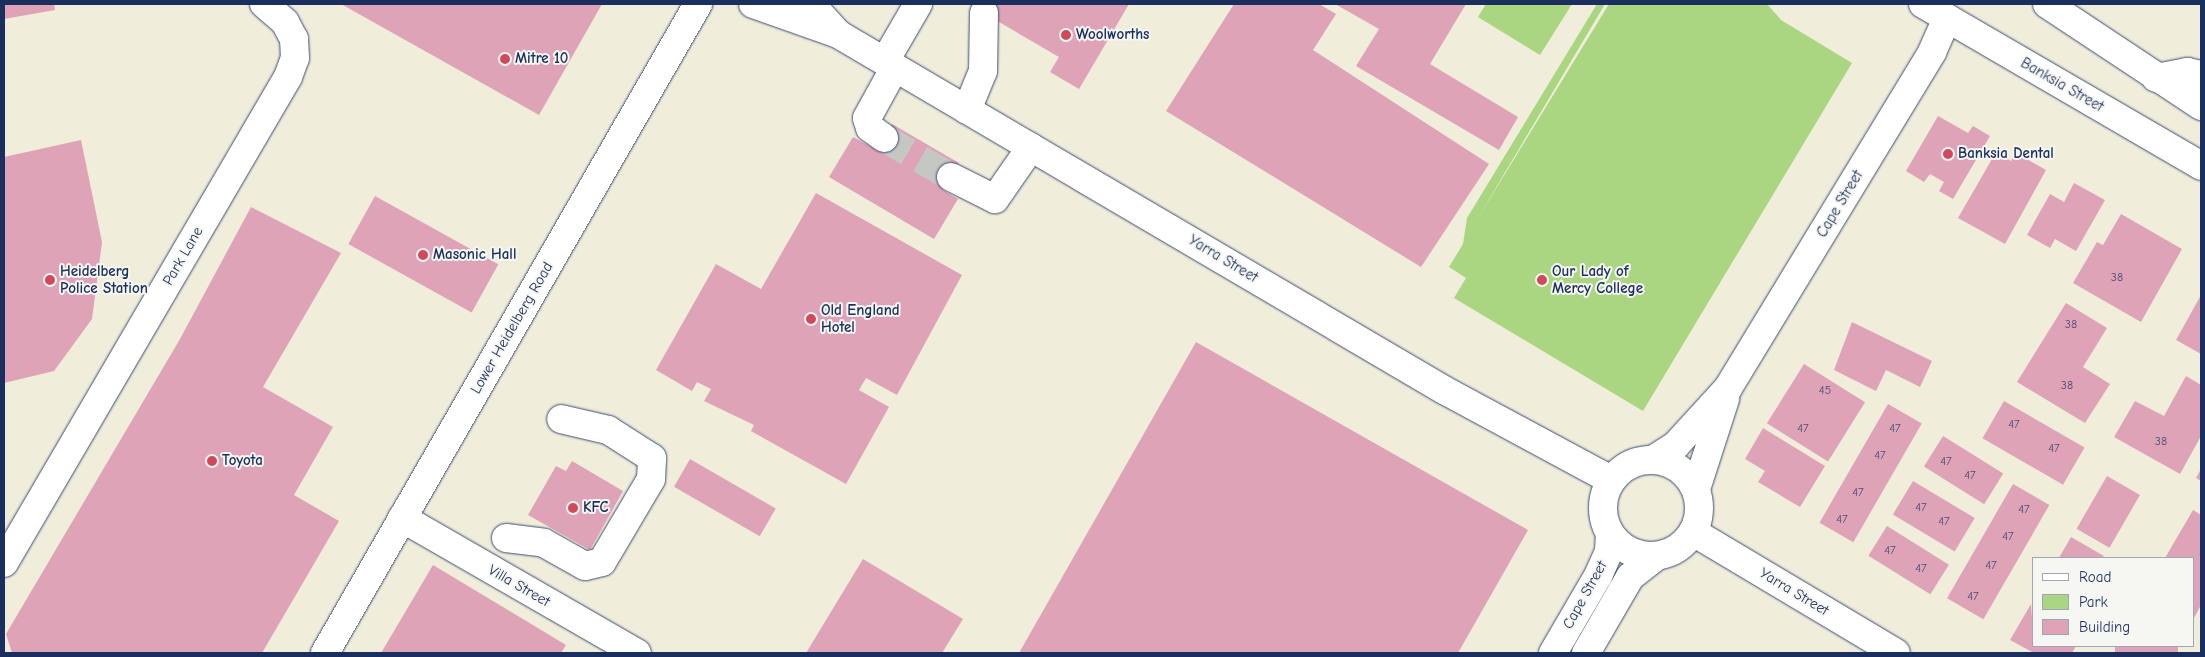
<!DOCTYPE html>
<html>
<head>
<meta charset="utf-8">
<style>
  body { margin:0 }
  #map { position:relative; width:2205px; height:657px; overflow:hidden; background:#f0eddb; font-family:"Comic Neue",sans-serif }
  div>[style] { position:absolute }
  .green>* { inset:0; background:#aad581 }
  .building>* { inset:0; background:#dfa3b7; transform-origin:0 0 }
  .minor-tunnel>* { height:28px; margin-top:-14px; transform-origin:0; background:repeating-linear-gradient(90deg,#c5c7c2 0 28px,transparent 0 42px) }
  .roads { filter:drop-shadow(0 0 1px #3b4c71) drop-shadow(0 0 1px #3b4c71) }
  .minor>* { height:28px; margin:-14px; padding:0 14px; transform-origin:14px; border-radius:14px; background:#fff }
  .minor>.ring { margin:-14px; padding:0; box-sizing:content-box; background:none; border:28px solid #fff; border-radius:50% }
  .highway>* { height:28px; margin:-14px; padding:0 14px; transform-origin:14px; border-radius:14px; background:#fff }
  .dots>* { width:14px; height:14px; translate:-50% -50%; box-sizing:border-box; border:2px solid #f6f6f2; border-radius:50% }
  span { translate:-50% -50%; white-space:nowrap; text-align:center; line-height:1.15; -webkit-text-stroke:4px #f6f6f2; paint-order:stroke }
  .number-label { font-size:12px; color:#4c4c74 }
  .number-label span { -webkit-text-stroke-width:0 }
  .poi-label { font-size:15px; color:#1b2f5e; font-weight:700 }
  .left { translate:0 -50%; text-align:left }
  .street-label { font-size:15px; color:#1b2f5e }
  .frame { position:absolute; inset:0; border:5px solid #1b2f5e; pointer-events:none }
  .legend { position:absolute; left:2032px; top:557px; width:162px; height:90px; box-sizing:border-box; background:#f6f6f2; border:1px solid #9ea6b7; margin:0; padding:6px 9px; list-style:none; font-size:15px; color:#1b2f5e }
  .legend li { display:flex; align-items:center; gap:10px; height:25px }
  .legend b { width:25px; border:1px solid #9ea6b7 }
</style>
</head>
<body>
<div id="map">
  <div class="green">
    <div style="clip-path:polygon(1486px 4px,1572px 4px,1540px 55px,1478px 17px)"></div>
    <div style="clip-path:polygon(1597px 4px,1605px 4px,1478px 218px,1609px 4px,1767px 4px,1781px 20px,1852px 63px,1643px 411px,1454px 298px,1466px 278px,1449px 267px,1463px 244px,1467px 218px)"></div>
  </div>
  <div class="building">
    <div style="clip-path:polygon(4px 4px,54px 4px,55px 10px,4px 19px)"></div>
    <div style="clip-path:polygon(341px 4px,602px 4px,539px 115px)"></div>
    <div style="clip-path:polygon(968px 4px,1129px 4px,1079px 89px,1050px 72px,1059px 57px)"></div>
    <div style="clip-path:polygon(1234px 4px,1319px 4px,1336px 14px,1313px 50px,1489px 164px,1421px 267px,1166px 111px)"></div>
    <div style="clip-path:polygon(1335px 4px,1466px 4px,1430px 64px,1518px 117px,1499px 150px,1356px 66px,1379px 29px)"></div>
    <div style="clip-path:polygon(1938px 116px,1968px 133px,1973px 126px,1990px 136px,1953px 199px,1939px 191px,1944px 182px,1930px 174px,1924px 182px,1906px 171px)"></div>
    <div style="clip-path:polygon(892px 124px,959px 163px,943px 190px,958px 199px,934px 239px,829px 177px,853px 137px,877px 150px)"></div>
    <div style="clip-path:polygon(81px 140px,102px 242px,92px 319px,54px 371px,4px 383px,4px 157px)"></div>
    <div style="clip-path:polygon(1996px 152px,2011px 161px,2016px 153px,2046px 170px,2005px 244px,1958px 218px)"></div>
    <div style="clip-path:polygon(2074px 183px,2105px 200px,2076px 251px,2055px 239px,2050px 248px,2027px 235px,2050px 194px,2064px 202px)"></div>
    <div style="clip-path:polygon(816px 193px,962px 275px,897px 395px,866px 378px,859px 390px,889px 407px,846px 484px,751px 431px,754px 425px,704px 401px,711px 389px,697px 382px,692px 391px,656px 370px,716px 264px,761px 289px)"></div>
    <div style="left:375px;top:196px;width:141px;height:55px;rotate:29deg"></div>
    <div style="clip-path:polygon(251px 207px,341px 253px,263px 387px,333px 427px,294px 495px,339px 521px,262px 653px,12px 653px,6px 634px,180px 339px)"></div>
    <div style="clip-path:polygon(2121px 214px,2182px 249px,2141px 322px,2073px 283px,2097px 242px,2103px 245px)"></div>
    <div style="clip-path:polygon(2201px 295px,2201px 354px,2176px 340px)"></div>
    <div style="clip-path:polygon(2066px 303px,2107px 328px,2083px 367px,2110px 384px,2085px 423px,2017px 382px)"></div>
    <div style="clip-path:polygon(1852px 322px,1932px 361px,1920px 387px,1886px 370px,1876px 391px,1834px 370px)"></div>
    <div style="clip-path:polygon(1196px 342px,1528px 530px,1458px 653px,1019px 653px)"></div>
    <div style="left:1804px;top:364px;width:72px;height:70px;rotate:32deg"></div>
    <div style="clip-path:polygon(2186px 376px,2201px 385px,2201px 436px,2180px 474px,2114px 437px,2135px 401px,2164px 416px)"></div>
    <div style="left:2004px;top:401px;width:93px;height:43px;rotate:30deg"></div>
    <div style="left:1888px;top:404px;width:39px;height:137px;rotate:30deg"></div>
    <div style="clip-path:polygon(1763px 428px,1825px 466px,1800px 507px,1758px 482px,1765px 471px,1745px 459px)"></div>
    <div style="left:1943px;top:436px;width:71px;height:36px;rotate:32deg"></div>
    <div style="left:690px;top:459px;width:99px;height:32px;rotate:30deg"></div>
    <div style="clip-path:polygon(572px 461px,623px 491px,590px 550px,528px 515px,556px 466px,566px 471px)"></div>
    <div style="clip-path:polygon(2201px 469px,2201px 481px,2196px 478px)"></div>
    <div style="left:2107px;top:476px;width:38px;height:61px;rotate:30deg"></div>
    <div style="left:1913px;top:481px;width:72px;height:39px;rotate:31deg"></div>
    <div style="left:2013px;top:484px;width:42px;height:132px;rotate:30deg"></div>
    <div style="clip-path:polygon(2193px 510px,2201px 515px,2201px 605px,2194px 618px,2194px 558px,2165px 558px)"></div>
    <div style="left:1887px;top:526px;width:73px;height:35px;rotate:32deg"></div>
    <div style="clip-path:polygon(2071px 537px,2104px 556px,2102px 558px,2059px 558px)"></div>
    <div style="clip-path:polygon(863px 559px,963px 619px,942px 653px,806px 653px)"></div>
    <div style="clip-path:polygon(433px 565px,566px 645px,561px 653px,381px 653px)"></div>
    <div style="clip-path:polygon(2031px 604px,2034px 646px,2076px 646px,2072px 653px,2034px 653px,2010px 640px)"></div>
    <div style="left:2115px;top:646px;width:63px;height:8px"></div>
  </div>
  <div class="minor-tunnel">
    <div style="left:884px;top:138px;width:78px;rotate:30.2deg"></div>
  </div>
  <div class="roads">
    <div class="minor">
      <div style="left:753px;top:4px;width:90px;rotate:19.4deg"></div>
      <div style="left:838px;top:34px;width:703px;rotate:30.43deg"></div>
      <div style="left:1444px;top:390px;width:190px;rotate:28.3deg"></div>
      <div style="left:811px;top:4px;width:40px;rotate:48deg"></div>
      <div style="left:885px;top:61px;width:66px;rotate:-59.9deg"></div>
      <div style="left:2156px;top:78px;width:32px;rotate:-11deg"></div>
      <div style="left:2187px;top:72px;width:14px;rotate:12deg"></div>
      <div style="left:967px;top:110px;width:42px;rotate:-67.7deg"></div>
      <div style="left:983px;top:71px;width:58px;rotate:-89deg"></div>
      <div style="left:884px;top:138px;width:17px;rotate:-144deg"></div>
      <div style="left:870px;top:128px;width:10px;rotate:-107deg"></div>
      <div style="left:867px;top:118px;width:58px;rotate:-61.2deg"></div>
      <div style="left:951px;top:177px;width:49px;rotate:26.6deg"></div>
      <div style="left:995px;top:199px;width:63px;rotate:-55.3deg"></div>
      <div style="left:1654px;top:459px;width:26px;rotate:-32deg"></div>
      <div style="left:1676px;top:445px;width:77px;rotate:-47.6deg"></div>
      <div style="left:1728px;top:388px;width:393px;rotate:-58.7deg"></div>
      <div style="left:1932px;top:52px;width:37px;rotate:-66deg"></div>
      <div class="ring" style="left:1603px;top:460px;width:68px;height:68px"></div>
      <div style="left:1696px;top:489px;width:95px;rotate:-72.1deg"></div>
      <div style="left:402px;top:518px;width:271px;rotate:29.9deg"></div>
      <div style="left:1693px;top:532px;width:236px;rotate:30.8deg"></div>
      <div style="left:506px;top:538px;width:38px;rotate:7deg"></div>
      <div style="left:544px;top:543px;width:47px;rotate:29.3deg"></div>
      <div style="left:585px;top:566px;width:17px;rotate:-13deg"></div>
      <div style="left:602px;top:562px;width:96px;rotate:-59.4deg"></div>
      <div style="left:651px;top:479px;width:21px;rotate:-87deg"></div>
      <div style="left:652px;top:458px;width:52px;rotate:-147.5deg"></div>
      <div style="left:608px;top:430px;width:48px;rotate:-166.8deg"></div>
      <div style="left:4px;top:563px;width:563px;rotate:-59.7deg"></div>
      <div style="left:288px;top:77px;width:20px;rotate:-70deg"></div>
      <div style="left:295px;top:58px;width:19px;rotate:-93deg"></div>
      <div style="left:294px;top:39px;width:19px;rotate:-118deg"></div>
      <div style="left:285px;top:22px;width:28px;rotate:-139deg"></div>
      <div style="left:1553px;top:653px;width:89px;rotate:-59.7deg"></div>
      <div style="left:1598px;top:576px;width:27px;rotate:-66deg"></div>
      <div style="left:1609px;top:551px;width:17px;rotate:-87deg"></div>
      <div style="left:1586px;top:653px;width:88px;rotate:-59.9deg"></div>
      <div style="left:1630px;top:577px;width:34px;rotate:-38deg"></div>
    </div>
    <div class="highway">
      <div style="left:1923px;top:4px;width:322px;rotate:30.2deg"></div>
      <div style="left:2047px;top:4px;width:185px;rotate:33.5deg"></div>
      <div style="left:325px;top:653px;width:749px;rotate:-60.11deg"></div>
    </div>
  </div>
  <div class="dots">
    <div style="left:1066px;top:35px;background:#d1495b"></div>
    <div style="left:505px;top:59px;background:#d1495b"></div>
    <div style="left:1948px;top:154px;background:#d1495b"></div>
    <div style="left:423px;top:255px;background:#d1495b"></div>
    <div style="left:50px;top:280px;background:#d1495b"></div>
    <div style="left:1542px;top:280px;background:#d1495b"></div>
    <div style="left:811px;top:319px;background:#d1495b"></div>
    <div style="left:212px;top:461px;background:#d1495b"></div>
    <div style="left:573px;top:508px;background:#d1495b"></div>
  </div>
  <div class="number-label">
    <span style="left:2117px;top:278px">38</span>
    <span style="left:2071px;top:325px">38</span>
    <span style="left:2067px;top:386px">38</span>
    <span style="left:1825px;top:391px">45</span>
    <span style="left:2014px;top:425px">47</span>
    <span style="left:1803px;top:429px">47</span>
    <span style="left:1895px;top:429px">47</span>
    <span style="left:2161px;top:442px">38</span>
    <span style="left:2054px;top:449px">47</span>
    <span style="left:1880px;top:456px">47</span>
    <span style="left:1946px;top:462px">47</span>
    <span style="left:1970px;top:476px">47</span>
    <span style="left:1858px;top:493px">47</span>
    <span style="left:1921px;top:508px">47</span>
    <span style="left:2024px;top:510px">47</span>
    <span style="left:1842px;top:520px">47</span>
    <span style="left:1944px;top:522px">47</span>
    <span style="left:2008px;top:537px">47</span>
    <span style="left:1890px;top:551px">47</span>
    <span style="left:1991px;top:566px">47</span>
    <span style="left:1921px;top:569px">47</span>
    <span style="left:1973px;top:597px">47</span>
  </div>
  <div class="poi-label">
    <span class="left" style="left:1076px;top:35px">Woolworths</span>
    <span class="left" style="left:515px;top:59px">Mitre 10</span>
    <span class="left" style="left:1958px;top:154px">Banksia Dental</span>
    <span class="left" style="left:433px;top:255px">Masonic Hall</span>
    <span class="left" style="left:60px;top:280px">Heidelberg<br>Police Station</span>
    <span class="left" style="left:1552px;top:280px">Our Lady of<br>Mercy College</span>
    <span class="left" style="left:821px;top:319px">Old England<br>Hotel</span>
    <span class="left" style="left:222px;top:461px">Toyota</span>
    <span class="left" style="left:583px;top:508px">KFC</span>
  </div>
  <div class="street-label">
    <span style="left:2062px;top:85px;rotate:30deg">Banksia Street</span>
    <span style="left:1840px;top:204px;rotate:-59deg">Cape Street</span>
    <span style="left:183px;top:256px;rotate:-60deg">Park Lane</span>
    <span style="left:1223px;top:259px;rotate:31deg">Yarra Street</span>
    <span style="left:512px;top:328px;rotate:-60deg">Lower Heidelberg Road</span>
    <span style="left:519px;top:586px;rotate:30deg">Villa Street</span>
    <span style="left:1794px;top:592px;rotate:31deg">Yarra Street</span>
    <span style="left:1585px;top:595px;rotate:-61deg">Cape Street</span>
  </div>
  <div class="frame"></div>
  <ul class="legend">
  <li><b style="height:6px;background:#fff"></b>Road</li>
  <li><b style="height:14px;background:#aad581"></b>Park</li>
  <li><b style="height:14px;background:#dfa3b7"></b>Building</li>
  </ul>
</div>
</body>
</html>
